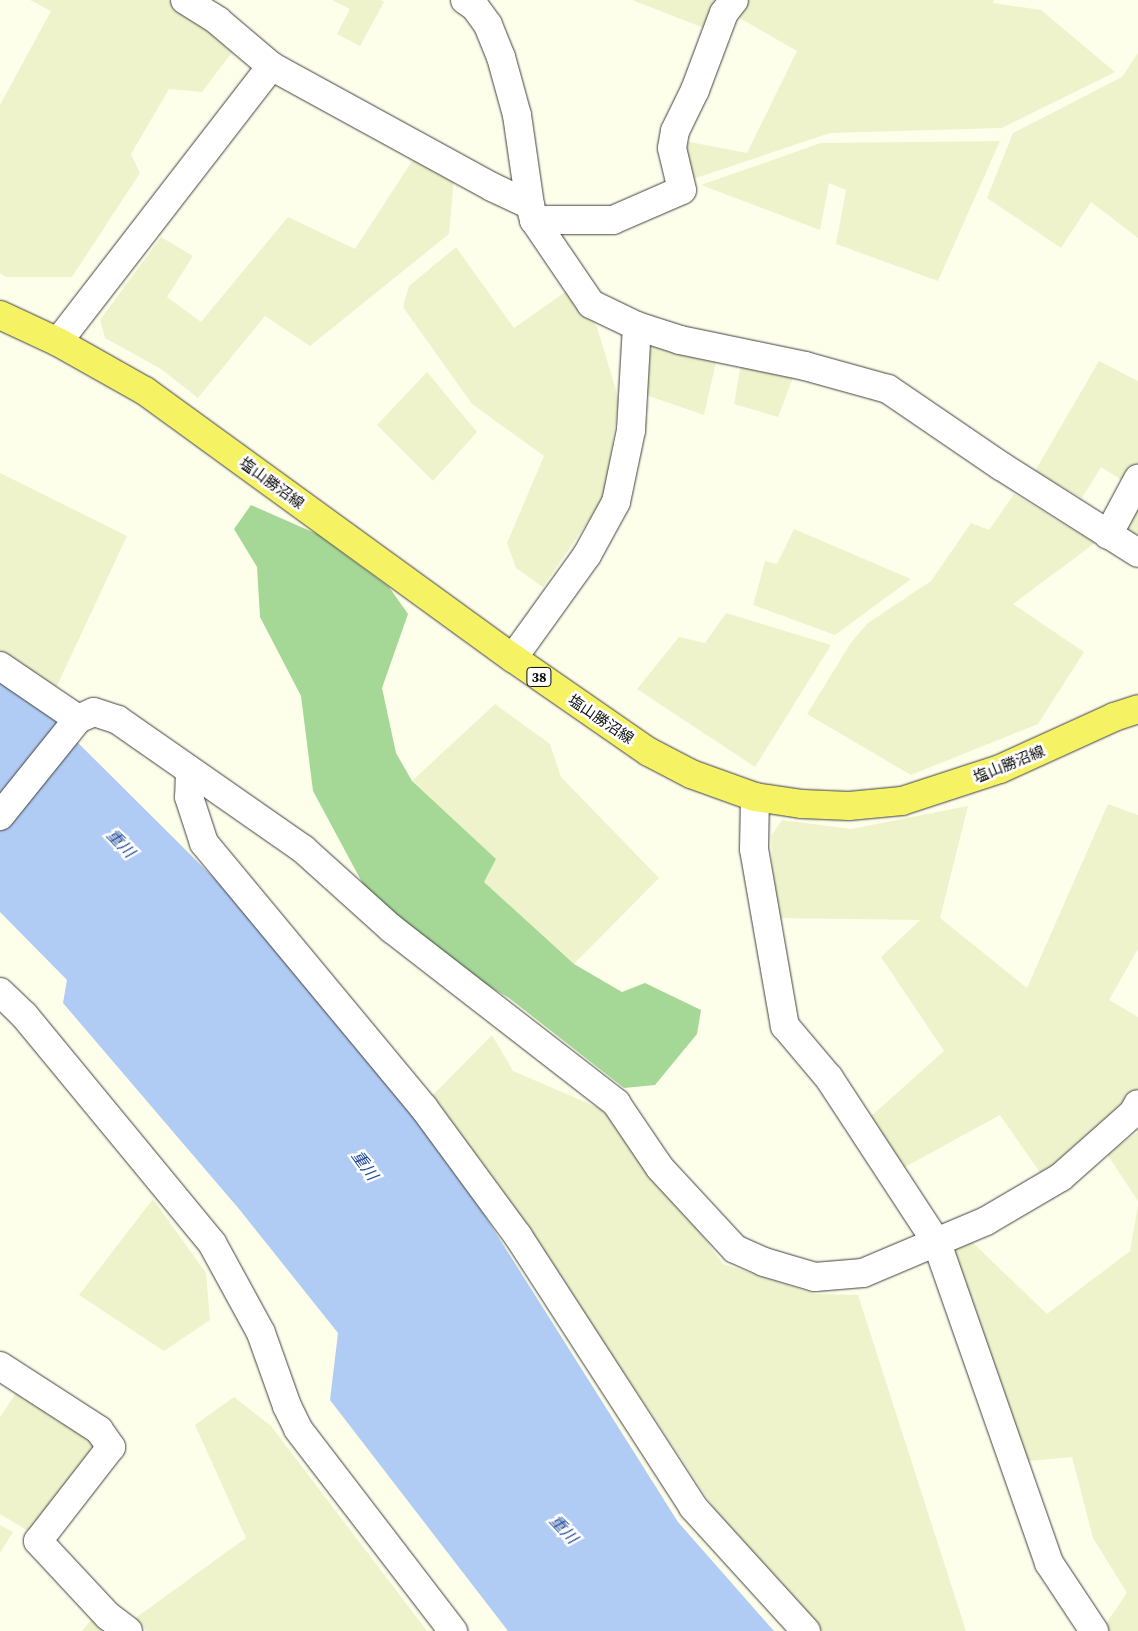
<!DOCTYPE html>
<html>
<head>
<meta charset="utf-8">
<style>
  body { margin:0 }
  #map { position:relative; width:1138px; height:1631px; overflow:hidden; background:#feffeb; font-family:"Source Serif 4","Noto Sans JP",serif }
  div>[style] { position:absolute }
  .farmland>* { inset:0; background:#eef3cc }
  .forest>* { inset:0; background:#a5d896 }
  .water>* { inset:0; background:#b1ccf4 }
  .roads { filter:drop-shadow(0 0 1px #3f3f3f) drop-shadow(0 0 1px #3f3f3f) }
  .minor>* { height:28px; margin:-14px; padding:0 14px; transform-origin:14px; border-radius:14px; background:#fff }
  .major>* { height:28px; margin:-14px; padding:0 14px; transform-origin:14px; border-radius:14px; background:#f5f264 }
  span { translate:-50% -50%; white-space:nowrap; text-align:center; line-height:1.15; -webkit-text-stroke:5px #fff; paint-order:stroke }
  .shield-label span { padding:1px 4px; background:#fff; border:1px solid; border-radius:4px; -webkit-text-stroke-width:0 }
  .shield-label { font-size:14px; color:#0c0c0c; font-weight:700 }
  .street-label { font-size:15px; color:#0c0c0c }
  .water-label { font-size:16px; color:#194599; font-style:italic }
</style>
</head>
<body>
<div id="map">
  <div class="farmland">
    <div style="clip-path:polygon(30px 0,168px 0,215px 29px,236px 47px,202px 92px,169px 89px,131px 154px,140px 173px,72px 277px,6px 277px,0 273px,0 105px,51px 11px)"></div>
    <div style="clip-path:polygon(332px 0,381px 0,384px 2px,360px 46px,337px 34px,350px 9px)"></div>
    <div style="clip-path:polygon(632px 0,724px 0,704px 28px)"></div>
    <div style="clip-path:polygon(738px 0,994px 0,993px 3px,1041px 10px,1115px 72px,1002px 128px,830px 133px,687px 181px,679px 140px,747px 153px,797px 51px,729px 12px)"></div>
    <div style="clip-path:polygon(1138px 53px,1138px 238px,1091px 202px,1061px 248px,987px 198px,1013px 133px,1122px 77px)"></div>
    <div style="clip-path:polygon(1000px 141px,938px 281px,836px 244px,846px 190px,829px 183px,820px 230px,701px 185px,821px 143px)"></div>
    <div style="clip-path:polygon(414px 158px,454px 178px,449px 234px,310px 346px,265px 316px,198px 398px,161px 369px,105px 338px,100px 320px,161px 237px,193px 256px,167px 297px,201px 322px,288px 217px,355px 249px)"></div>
    <div style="clip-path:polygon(456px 247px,514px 328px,568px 290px,597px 327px,619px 400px,604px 498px,543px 587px,516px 568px,507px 543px,544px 456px,472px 404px,403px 307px,409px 286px)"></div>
    <div style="clip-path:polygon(647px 340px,716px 362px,704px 415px,640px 393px)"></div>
    <div style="clip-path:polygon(1099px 361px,1138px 381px,1138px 462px,1126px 483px,1101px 467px,1082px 498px,1035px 471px)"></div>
    <div style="clip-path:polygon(741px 364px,795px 373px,778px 417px,734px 404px)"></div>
    <div style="clip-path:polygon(427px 372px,477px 432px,433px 481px,377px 425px)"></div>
    <div style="clip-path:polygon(0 473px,127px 536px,56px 688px,0 653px)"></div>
    <div style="clip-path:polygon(1138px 493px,1138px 538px,1120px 526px)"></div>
    <div style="clip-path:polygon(1014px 494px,1095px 543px,1013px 604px,1084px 652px,1038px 724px,911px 775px,807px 714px,852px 641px,868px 623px,931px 581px,971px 523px,989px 530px)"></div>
    <div style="clip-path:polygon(794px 529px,911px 579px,835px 635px,753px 605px,765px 561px,777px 564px)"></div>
    <div style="clip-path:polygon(726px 613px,831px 645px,755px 767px,637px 689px,679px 637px,705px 643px)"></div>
    <div style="clip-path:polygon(495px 704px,550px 744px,561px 777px,659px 878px,574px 964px,484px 882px,412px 781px)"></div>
    <div style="clip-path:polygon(1108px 804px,1138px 815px,1138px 949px,1109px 1000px,1138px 1017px,1138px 1089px,1111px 1123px,1041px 1174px,1000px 1115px,905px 1167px,870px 1117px,944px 1051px,881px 957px,920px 920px,775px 918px,771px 836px,782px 820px,851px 829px,968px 806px,940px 918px,1027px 988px)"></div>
    <div style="clip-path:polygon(492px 1035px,513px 1071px,613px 1114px,723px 1264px,815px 1294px,858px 1295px,966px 1631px,820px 1631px,719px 1516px,615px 1359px,430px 1098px)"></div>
    <div style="clip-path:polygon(1138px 1132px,1138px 1201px,1107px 1154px)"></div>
    <div style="clip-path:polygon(153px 1199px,206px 1273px,210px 1320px,164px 1351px,79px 1295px)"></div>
    <div style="clip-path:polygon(1138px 1205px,1138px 1631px,1101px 1631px,1127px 1593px,1093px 1538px,1072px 1457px,1019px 1462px,943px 1255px,970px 1240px,1047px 1314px,1130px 1251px)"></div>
    <div style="clip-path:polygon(20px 1387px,100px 1449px,35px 1535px,0 1514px,0 1417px)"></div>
    <div style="clip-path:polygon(234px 1397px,271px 1426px,427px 1631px,147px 1631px,134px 1619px,246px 1538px,195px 1425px)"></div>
    <div style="clip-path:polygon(0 1525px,13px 1532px,0 1553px)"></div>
    <div style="clip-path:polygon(96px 1614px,118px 1631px,82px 1631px)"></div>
  </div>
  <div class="forest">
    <div style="clip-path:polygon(251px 505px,317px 534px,389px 587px,408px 614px,382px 688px,396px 753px,412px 781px,496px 859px,484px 882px,574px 964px,622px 992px,645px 983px,701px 1010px,697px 1034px,655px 1085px,624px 1088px,509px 998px,452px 964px,364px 886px,313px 791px,301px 696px,260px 617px,257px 567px,234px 529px)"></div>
  </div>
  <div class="water">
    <div style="clip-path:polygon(0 679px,48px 713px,223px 887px,431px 1130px,678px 1522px,774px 1631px,508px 1631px,330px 1400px,338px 1333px,239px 1209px,63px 1003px,67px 980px,0 912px)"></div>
  </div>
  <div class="roads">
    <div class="minor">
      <div style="left:185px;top:0;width:39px;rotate:32deg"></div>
      <div style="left:218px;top:21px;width:70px;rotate:40.3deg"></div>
      <div style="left:465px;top:0;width:12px;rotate:35deg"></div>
      <div style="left:475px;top:7px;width:22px;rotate:54deg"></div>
      <div style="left:488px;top:25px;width:35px;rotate:68deg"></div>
      <div style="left:501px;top:57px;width:60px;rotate:74.6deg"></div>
      <div style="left:517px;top:115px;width:91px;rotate:81.8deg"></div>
      <div style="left:534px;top:220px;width:79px"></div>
      <div style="left:613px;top:220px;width:75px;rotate:-23.5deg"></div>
      <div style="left:682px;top:190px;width:43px;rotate:-103.4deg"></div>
      <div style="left:672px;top:148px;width:17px;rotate:-80deg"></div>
      <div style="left:675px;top:131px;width:46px;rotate:-64deg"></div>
      <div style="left:695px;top:90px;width:82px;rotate:-69.4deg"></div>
      <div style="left:724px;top:13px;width:16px;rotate:-52deg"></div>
      <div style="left:58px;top:342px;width:349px;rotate:-52.3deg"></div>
      <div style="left:271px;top:66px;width:252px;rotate:28.7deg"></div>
      <div style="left:492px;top:187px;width:42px;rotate:25.3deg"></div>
      <div style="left:530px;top:205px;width:16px;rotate:75deg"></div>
      <div style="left:534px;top:220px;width:102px;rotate:55.8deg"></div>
      <div style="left:591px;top:304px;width:51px;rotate:25.6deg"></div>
      <div style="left:637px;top:326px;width:45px;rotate:18deg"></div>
      <div style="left:680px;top:340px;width:128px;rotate:11.7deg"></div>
      <div style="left:805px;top:366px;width:86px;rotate:15.5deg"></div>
      <div style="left:888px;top:389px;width:137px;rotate:34.3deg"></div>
      <div style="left:1001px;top:466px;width:162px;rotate:32.4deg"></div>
      <div style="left:1108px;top:535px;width:64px;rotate:-61.8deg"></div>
      <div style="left:513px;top:658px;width:127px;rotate:-54.3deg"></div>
      <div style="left:587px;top:555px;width:60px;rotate:-61.3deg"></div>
      <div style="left:616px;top:502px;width:74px;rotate:-78.2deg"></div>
      <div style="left:631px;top:430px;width:104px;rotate:-86.7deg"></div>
      <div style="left:0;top:666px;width:94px;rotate:34.2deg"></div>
      <div style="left:190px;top:772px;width:25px;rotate:92deg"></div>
      <div style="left:189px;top:797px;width:48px;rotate:71.9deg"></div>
      <div style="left:204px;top:843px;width:344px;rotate:50.3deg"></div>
      <div style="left:424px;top:1108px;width:159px;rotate:53.7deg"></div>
      <div style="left:518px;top:1236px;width:323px;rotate:57.1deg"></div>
      <div style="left:693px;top:1507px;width:168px;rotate:47.7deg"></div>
      <div style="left:755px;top:797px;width:52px;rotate:91.1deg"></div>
      <div style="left:754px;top:849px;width:180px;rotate:80.1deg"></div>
      <div style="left:785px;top:1026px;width:68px;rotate:49.8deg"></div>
      <div style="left:829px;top:1078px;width:197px;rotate:56.8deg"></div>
      <div style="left:937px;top:1243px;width:339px;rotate:70.7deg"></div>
      <div style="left:1049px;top:1563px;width:82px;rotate:56.5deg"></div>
      <div style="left:0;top:816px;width:124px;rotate:-51.2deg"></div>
      <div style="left:78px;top:719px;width:17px;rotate:-24deg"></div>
      <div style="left:94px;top:712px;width:25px;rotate:18deg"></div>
      <div style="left:118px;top:720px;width:226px;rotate:34.9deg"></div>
      <div style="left:303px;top:849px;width:120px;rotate:42deg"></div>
      <div style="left:392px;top:929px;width:284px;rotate:37.8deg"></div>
      <div style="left:616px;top:1103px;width:78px;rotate:55.9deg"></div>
      <div style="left:660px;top:1168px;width:110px;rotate:47.2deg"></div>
      <div style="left:735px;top:1249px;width:32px;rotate:24deg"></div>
      <div style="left:764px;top:1262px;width:53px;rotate:16.4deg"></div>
      <div style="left:815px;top:1277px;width:48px;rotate:-4.8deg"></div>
      <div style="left:863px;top:1273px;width:134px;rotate:-22.9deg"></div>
      <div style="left:986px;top:1221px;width:87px;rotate:-30.4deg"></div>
      <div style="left:1061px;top:1177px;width:96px;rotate:-41.6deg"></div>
      <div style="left:1133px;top:1113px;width:10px;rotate:-61deg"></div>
      <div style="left:0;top:992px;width:33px;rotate:44deg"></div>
      <div style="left:24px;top:1015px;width:296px;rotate:50.5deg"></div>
      <div style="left:212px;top:1243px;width:102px;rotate:61.4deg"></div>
      <div style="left:261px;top:1333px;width:77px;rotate:70.4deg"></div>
      <div style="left:287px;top:1406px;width:25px;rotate:64deg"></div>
      <div style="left:298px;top:1429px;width:255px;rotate:52.5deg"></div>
      <div style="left:0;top:1366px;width:118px;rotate:32.9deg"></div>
      <div style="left:99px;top:1430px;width:21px;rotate:55deg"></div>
      <div style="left:111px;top:1447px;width:119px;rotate:127.8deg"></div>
      <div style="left:38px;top:1541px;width:103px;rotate:47deg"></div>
      <div style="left:108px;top:1616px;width:25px;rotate:37deg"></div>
    </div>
    <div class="major">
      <div style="left:0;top:315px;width:64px;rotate:25deg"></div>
      <div style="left:58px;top:342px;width:100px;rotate:29.4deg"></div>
      <div style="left:145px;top:391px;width:455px;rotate:36deg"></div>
      <div style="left:513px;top:658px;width:165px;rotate:34.7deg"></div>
      <div style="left:649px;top:752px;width:47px;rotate:27.6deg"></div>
      <div style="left:691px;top:774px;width:68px;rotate:19.8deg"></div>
      <div style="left:755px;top:797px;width:48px;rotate:8.5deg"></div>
      <div style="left:802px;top:804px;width:47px;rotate:2.4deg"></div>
      <div style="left:849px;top:806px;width:53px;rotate:-5.4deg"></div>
      <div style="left:902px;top:801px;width:103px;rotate:-18.1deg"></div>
      <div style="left:1000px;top:769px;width:125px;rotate:-24.5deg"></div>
      <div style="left:1114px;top:717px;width:25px;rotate:-18deg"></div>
    </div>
  </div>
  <div class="shield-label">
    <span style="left:539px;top:677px">38</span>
  </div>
  <div class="street-label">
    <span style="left:272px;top:483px;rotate:36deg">塩山勝沼線</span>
    <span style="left:601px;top:719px;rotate:34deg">塩山勝沼線</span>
    <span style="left:1009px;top:764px;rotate:-22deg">塩山勝沼線</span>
  </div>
  <div class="water-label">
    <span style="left:121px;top:843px;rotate:46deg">重川</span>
    <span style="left:365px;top:1165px;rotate:54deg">重川</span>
    <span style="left:564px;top:1529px;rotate:47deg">重川</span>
  </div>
</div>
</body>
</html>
